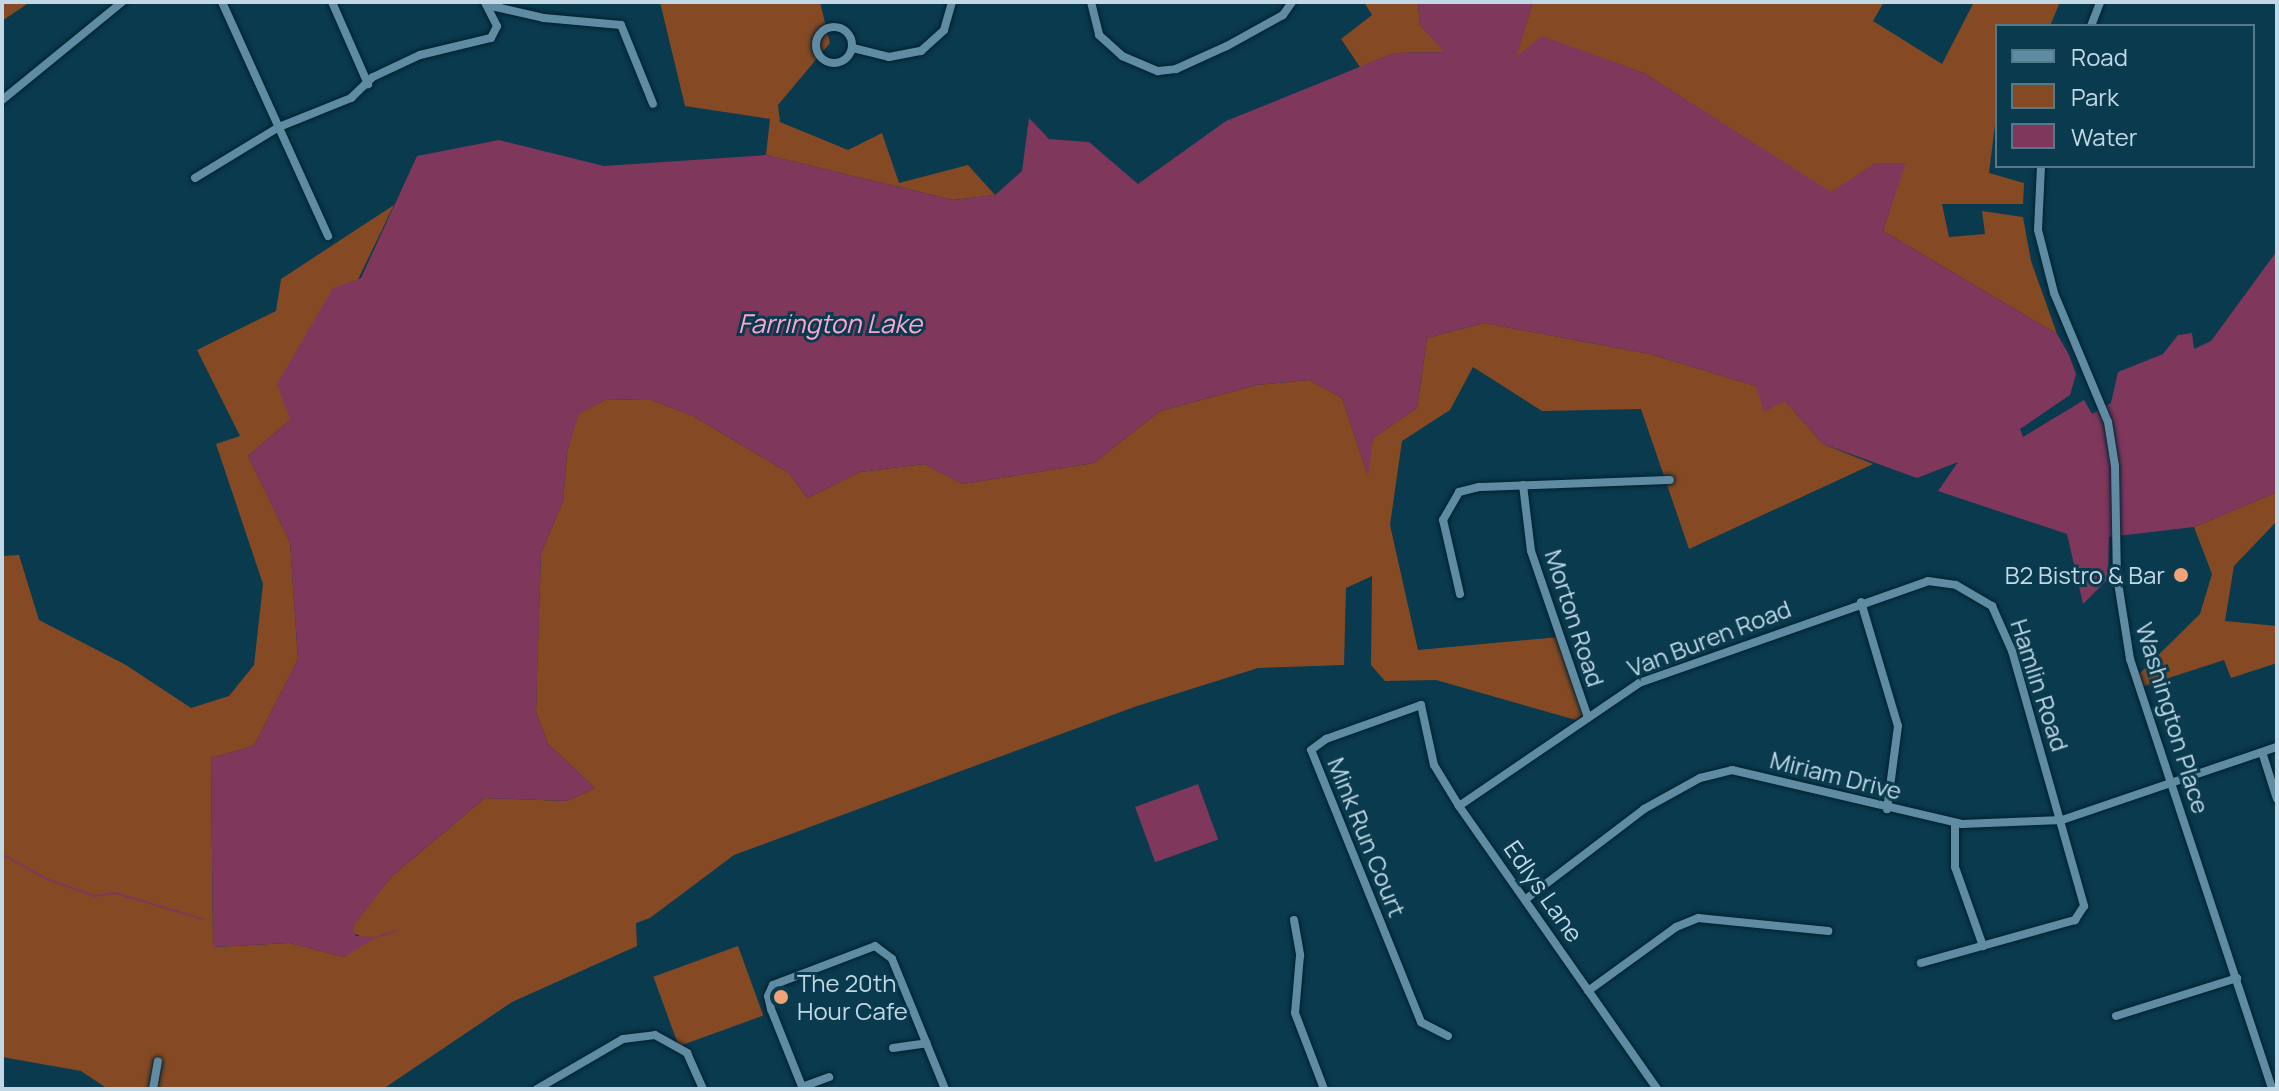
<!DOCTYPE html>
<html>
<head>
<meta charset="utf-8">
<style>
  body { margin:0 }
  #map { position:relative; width:2279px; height:1091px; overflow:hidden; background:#0a3a4e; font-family:Manrope,sans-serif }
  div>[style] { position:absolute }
  .green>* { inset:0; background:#854a24; transform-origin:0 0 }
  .water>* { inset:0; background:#7f375b; transform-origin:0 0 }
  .stream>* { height:2px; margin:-1px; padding:0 1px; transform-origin:1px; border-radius:1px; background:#7f375b }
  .roads { filter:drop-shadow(0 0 2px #00202f) drop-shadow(0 0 2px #00202f) }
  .minor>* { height:8px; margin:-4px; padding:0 4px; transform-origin:4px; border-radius:4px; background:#5f8ca3 }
  .minor>.ring { margin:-4px; padding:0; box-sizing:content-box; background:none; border:8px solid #5f8ca3; border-radius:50% }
  .dots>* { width:22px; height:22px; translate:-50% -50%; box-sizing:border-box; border:4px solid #0a3a4e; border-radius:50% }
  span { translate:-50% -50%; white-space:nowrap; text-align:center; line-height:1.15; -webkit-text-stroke:6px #0a3a4e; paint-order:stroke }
  .poi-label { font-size:24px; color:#c2d9e5 }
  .right { translate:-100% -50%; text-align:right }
  .left { translate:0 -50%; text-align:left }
  .street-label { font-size:24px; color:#c2d9e5 }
  .water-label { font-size:26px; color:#fda7ce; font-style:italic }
  .frame { position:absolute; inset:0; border:4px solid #c2d9e5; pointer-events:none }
  .legend { position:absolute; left:1995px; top:24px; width:260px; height:144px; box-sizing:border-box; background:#0a3a4e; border:2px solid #547a8a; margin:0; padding:10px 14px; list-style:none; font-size:24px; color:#c2d9e5 }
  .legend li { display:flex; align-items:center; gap:16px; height:40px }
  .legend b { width:40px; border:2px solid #547a8a }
</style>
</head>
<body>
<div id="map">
  <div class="green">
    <div style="clip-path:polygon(2px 2px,30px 2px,2px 21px)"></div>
    <div style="clip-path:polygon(660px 2px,820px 2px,830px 43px,778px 105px,780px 122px,848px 150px,882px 133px,899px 183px,968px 165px,995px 195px,953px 200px,766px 155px,770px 119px,685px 106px)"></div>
    <div style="clip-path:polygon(1364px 2px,1418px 2px,1420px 25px,1445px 52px,1394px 53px,1360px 67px,1341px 39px,1372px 15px)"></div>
    <div style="clip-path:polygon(1533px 2px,1884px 2px,1873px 21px,1942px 64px,1974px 2px,2060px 2px,2050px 26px,1997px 26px,1997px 109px,1989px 173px,2024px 183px,2023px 204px,1942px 204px,1949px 237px,1985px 234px,1982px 211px,2023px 217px,2031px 261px,2057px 334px,1883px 231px,1905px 163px,1876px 163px,1831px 193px,1644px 73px,1542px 37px,1515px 59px)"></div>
    <div style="clip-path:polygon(394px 205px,290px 420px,248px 456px,290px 542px,298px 659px,254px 746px,211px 758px,213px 947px,290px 943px,344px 957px,360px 936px,351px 932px,354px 924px,392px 876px,485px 798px,567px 801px,595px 788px,548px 744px,536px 712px,538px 642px,541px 553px,563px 501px,567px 452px,578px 414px,605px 400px,649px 399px,693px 416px,789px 473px,807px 498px,860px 472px,924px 464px,963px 484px,1094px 463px,1160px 411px,1257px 385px,1309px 380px,1342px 398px,1367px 473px,1373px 438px,1417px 408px,1427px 338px,1484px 323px,1650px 354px,1756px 386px,1785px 401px,1823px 444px,1873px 464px,1689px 549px,1641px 409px,1542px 411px,1473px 367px,1450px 410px,1402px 441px,1390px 525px,1418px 650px,1560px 637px,1587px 712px,1576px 720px,1436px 680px,1385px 681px,1371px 665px,1372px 576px,1346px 588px,1344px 665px,1258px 668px,1134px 707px,734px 855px,650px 918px,636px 923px,637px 946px,512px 1002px,383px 1089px,108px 1089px,81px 1071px,2px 1057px,2px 556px,19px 555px,39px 620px,126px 665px,191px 708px,229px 696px,254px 665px,263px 584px,216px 444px,240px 436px,197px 350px,276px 311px,281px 279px)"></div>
    <div style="clip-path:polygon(2277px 492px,2277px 521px,2234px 566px,2225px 621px,2277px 626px,2277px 663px,2231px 678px,2224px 660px,2141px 687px,2137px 676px,2200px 614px,2212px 574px,2194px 527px)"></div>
    <div style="left:738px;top:946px;width:74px;height:90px;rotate:70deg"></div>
  </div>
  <div class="water">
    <div style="clip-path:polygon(1418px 2px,1533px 2px,1516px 57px,1542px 36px,1644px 73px,1831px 192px,1876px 163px,1906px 163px,1883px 231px,2057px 334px,2069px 355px,2076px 374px,2070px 395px,2020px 429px,2023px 437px,2084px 400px,2092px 414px,2111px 403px,2118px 372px,2163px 354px,2178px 335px,2192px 333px,2194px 349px,2211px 341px,2277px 251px,2277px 492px,2194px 527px,2109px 537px,2108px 579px,2083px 604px,2067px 534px,1938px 491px,1958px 462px,1917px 478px,1823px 444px,1785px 401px,1764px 412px,1756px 386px,1650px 354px,1484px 323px,1427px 338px,1417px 408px,1373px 438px,1368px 476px,1342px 398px,1309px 380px,1257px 385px,1160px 411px,1094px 463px,963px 484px,924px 464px,860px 472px,807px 498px,789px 473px,693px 416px,649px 399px,605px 400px,579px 414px,567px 452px,563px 501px,541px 553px,536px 712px,548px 744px,595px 788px,567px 801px,485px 798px,392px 876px,352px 928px,356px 936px,377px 937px,344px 957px,290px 943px,213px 947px,211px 758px,254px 746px,298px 659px,290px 542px,248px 456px,290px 420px,277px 384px,333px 288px,361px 278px,417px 156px,499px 140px,604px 166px,766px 155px,953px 200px,995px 195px,1022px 171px,1029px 118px,1049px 139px,1089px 142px,1138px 184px,1226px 121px,1394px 53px,1444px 52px,1420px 25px)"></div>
    <div style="left:1198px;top:784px;width:59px;height:67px;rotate:70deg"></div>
  </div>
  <div class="stream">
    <div style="left:2px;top:854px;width:51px;rotate:29.1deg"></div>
    <div style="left:47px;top:879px;width:50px;rotate:19.9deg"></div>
    <div style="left:94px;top:896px;width:21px;rotate:-8deg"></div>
    <div style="left:115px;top:893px;width:92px;rotate:16.5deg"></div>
    <div style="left:377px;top:937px;width:21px;rotate:-17deg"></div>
  </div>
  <div class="roads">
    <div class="minor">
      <div style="left:222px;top:2px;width:257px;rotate:65.6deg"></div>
      <div style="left:332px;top:2px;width:90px;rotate:66.3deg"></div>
      <div style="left:1091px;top:2px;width:34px;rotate:76deg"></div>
      <div style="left:1099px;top:35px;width:31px;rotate:42deg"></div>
      <div style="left:1122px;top:56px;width:39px;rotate:23deg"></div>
      <div style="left:1158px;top:71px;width:18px;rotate:-6deg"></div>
      <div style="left:1176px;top:69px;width:56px;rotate:-24.3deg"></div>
      <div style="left:1227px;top:46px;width:64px;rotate:-29deg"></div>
      <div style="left:1283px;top:15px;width:16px;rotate:-55deg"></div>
      <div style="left:487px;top:5px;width:58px;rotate:12.8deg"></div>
      <div style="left:544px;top:18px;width:77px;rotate:5.2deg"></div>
      <div style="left:621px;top:25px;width:85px;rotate:67.9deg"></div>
      <div style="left:2091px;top:26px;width:26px;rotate:-69deg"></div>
      <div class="ring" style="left:816px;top:27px;width:28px;height:28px"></div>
      <div style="left:853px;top:48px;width:37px;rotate:14deg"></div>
      <div style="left:889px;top:57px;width:33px;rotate:-11deg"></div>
      <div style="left:921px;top:51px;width:31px;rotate:-42deg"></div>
      <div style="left:944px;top:30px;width:29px;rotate:-74deg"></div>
      <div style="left:2px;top:100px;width:155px;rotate:-39.2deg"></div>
      <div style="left:2041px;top:166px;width:64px;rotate:92.7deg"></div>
      <div style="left:2038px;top:230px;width:65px;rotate:75.7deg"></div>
      <div style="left:2054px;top:293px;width:140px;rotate:67.3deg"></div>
      <div style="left:2108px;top:422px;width:45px;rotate:81deg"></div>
      <div style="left:2115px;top:466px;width:110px;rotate:89deg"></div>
      <div style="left:2117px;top:576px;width:84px;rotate:81.1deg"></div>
      <div style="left:2130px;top:659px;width:453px;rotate:71.7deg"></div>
      <div style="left:195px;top:178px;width:98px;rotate:-31.3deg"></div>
      <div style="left:279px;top:127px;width:78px;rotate:-21.9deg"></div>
      <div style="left:351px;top:98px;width:30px;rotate:-44deg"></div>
      <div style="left:373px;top:77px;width:52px;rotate:-25.1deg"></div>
      <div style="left:420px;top:55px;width:73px;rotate:-13.5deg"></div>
      <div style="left:491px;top:38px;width:13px;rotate:-63deg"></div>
      <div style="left:497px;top:26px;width:27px;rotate:-117deg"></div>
      <div style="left:1523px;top:485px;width:66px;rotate:83.1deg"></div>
      <div style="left:1531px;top:551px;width:173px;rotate:71.1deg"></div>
      <div style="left:1460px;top:594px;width:76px;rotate:-102.9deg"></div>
      <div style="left:1443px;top:520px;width:32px;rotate:-60deg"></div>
      <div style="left:1459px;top:492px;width:21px;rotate:-14deg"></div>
      <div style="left:1479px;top:487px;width:191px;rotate:-2.1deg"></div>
      <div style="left:1861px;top:602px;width:129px;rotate:73.4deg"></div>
      <div style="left:1898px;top:726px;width:84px;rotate:97.5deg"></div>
      <div style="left:2262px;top:752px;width:49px;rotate:72.3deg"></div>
      <div style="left:1459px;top:806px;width:218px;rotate:-34.3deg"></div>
      <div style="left:1639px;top:683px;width:306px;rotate:-19.4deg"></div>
      <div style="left:1928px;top:581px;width:28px;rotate:8deg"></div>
      <div style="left:1956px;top:585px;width:42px;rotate:30.3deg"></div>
      <div style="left:1992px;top:606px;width:49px;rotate:66deg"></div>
      <div style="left:2012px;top:651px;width:265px;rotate:74.2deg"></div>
      <div style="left:2084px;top:906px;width:17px;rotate:123deg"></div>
      <div style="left:2075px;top:920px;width:160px;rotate:164.4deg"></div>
      <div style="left:1955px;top:823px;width:44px;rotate:90deg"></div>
      <div style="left:1955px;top:867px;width:84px;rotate:70.5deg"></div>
      <div style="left:1526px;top:899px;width:148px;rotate:-37.3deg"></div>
      <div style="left:1644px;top:809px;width:64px;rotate:-29deg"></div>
      <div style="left:1700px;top:778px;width:33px;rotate:-14deg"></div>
      <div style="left:1732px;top:770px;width:236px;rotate:13.2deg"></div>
      <div style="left:1962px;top:824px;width:100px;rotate:-2.3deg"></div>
      <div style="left:2062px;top:820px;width:227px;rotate:-18.8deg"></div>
      <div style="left:1294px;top:920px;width:36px;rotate:80deg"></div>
      <div style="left:1300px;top:955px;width:58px;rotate:94.9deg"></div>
      <div style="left:1295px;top:1013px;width:81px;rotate:69.1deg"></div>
      <div style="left:1588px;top:991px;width:109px;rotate:-36deg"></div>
      <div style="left:1676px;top:927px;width:24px;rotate:-22deg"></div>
      <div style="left:1698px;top:918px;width:131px;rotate:5.7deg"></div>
      <div style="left:2116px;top:1016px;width:127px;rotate:-17.4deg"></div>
      <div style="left:1448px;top:1036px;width:30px;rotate:-153deg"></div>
      <div style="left:1421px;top:1022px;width:293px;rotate:-112deg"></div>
      <div style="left:1311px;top:750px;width:19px;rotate:-36deg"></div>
      <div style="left:1326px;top:739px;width:101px;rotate:-19.7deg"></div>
      <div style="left:1421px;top:705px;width:61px;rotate:77.8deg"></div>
      <div style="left:1434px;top:765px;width:48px;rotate:58.6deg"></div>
      <div style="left:1459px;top:806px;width:345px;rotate:55deg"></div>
      <div style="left:893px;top:1048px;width:34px;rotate:-8deg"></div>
      <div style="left:802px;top:1087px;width:29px;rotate:-20deg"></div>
      <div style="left:153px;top:1089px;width:28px;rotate:-80deg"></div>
      <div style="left:537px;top:1089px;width:99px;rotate:-30.2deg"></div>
      <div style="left:623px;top:1039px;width:32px;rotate:-7deg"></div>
      <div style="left:655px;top:1035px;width:37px;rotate:29deg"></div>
      <div style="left:687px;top:1053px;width:39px;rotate:66deg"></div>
      <div style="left:803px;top:1089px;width:86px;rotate:-111.8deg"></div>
      <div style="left:771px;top:1009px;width:13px;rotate:-103deg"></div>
      <div style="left:768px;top:996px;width:12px;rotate:-66deg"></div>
      <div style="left:773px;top:985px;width:109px;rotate:-20.9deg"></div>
      <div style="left:875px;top:946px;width:21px;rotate:37deg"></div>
      <div style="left:892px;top:959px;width:140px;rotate:67.8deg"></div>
    </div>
  </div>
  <div class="dots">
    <div style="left:2181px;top:575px;background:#efa376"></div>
    <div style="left:781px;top:997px;background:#efa376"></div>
  </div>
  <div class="poi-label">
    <span class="right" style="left:2165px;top:575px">B2 Bistro &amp; Bar</span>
    <span class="left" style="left:797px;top:997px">The 20th<br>Hour Cafe</span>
  </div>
  <div class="street-label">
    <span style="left:1575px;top:618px;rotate:72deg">Morton Road</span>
    <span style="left:1709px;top:638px;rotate:-21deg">Van Buren Road</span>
    <span style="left:2040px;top:685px;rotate:72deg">Hamlin Road</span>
    <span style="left:2173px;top:718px;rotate:73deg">Washington Place</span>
    <span style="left:1836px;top:775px;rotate:14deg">Miriam Drive</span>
    <span style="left:1367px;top:837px;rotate:68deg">Mink Run Court</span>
    <span style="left:1544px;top:891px;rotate:55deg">Edlys Lane</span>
  </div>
  <div class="water-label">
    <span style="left:830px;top:324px">Farrington Lake</span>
  </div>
  <div class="frame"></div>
  <ul class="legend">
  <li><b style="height:10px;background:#5f8ca3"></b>Road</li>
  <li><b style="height:22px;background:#854a24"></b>Park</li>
  <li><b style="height:22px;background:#7f375b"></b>Water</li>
  </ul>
</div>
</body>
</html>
